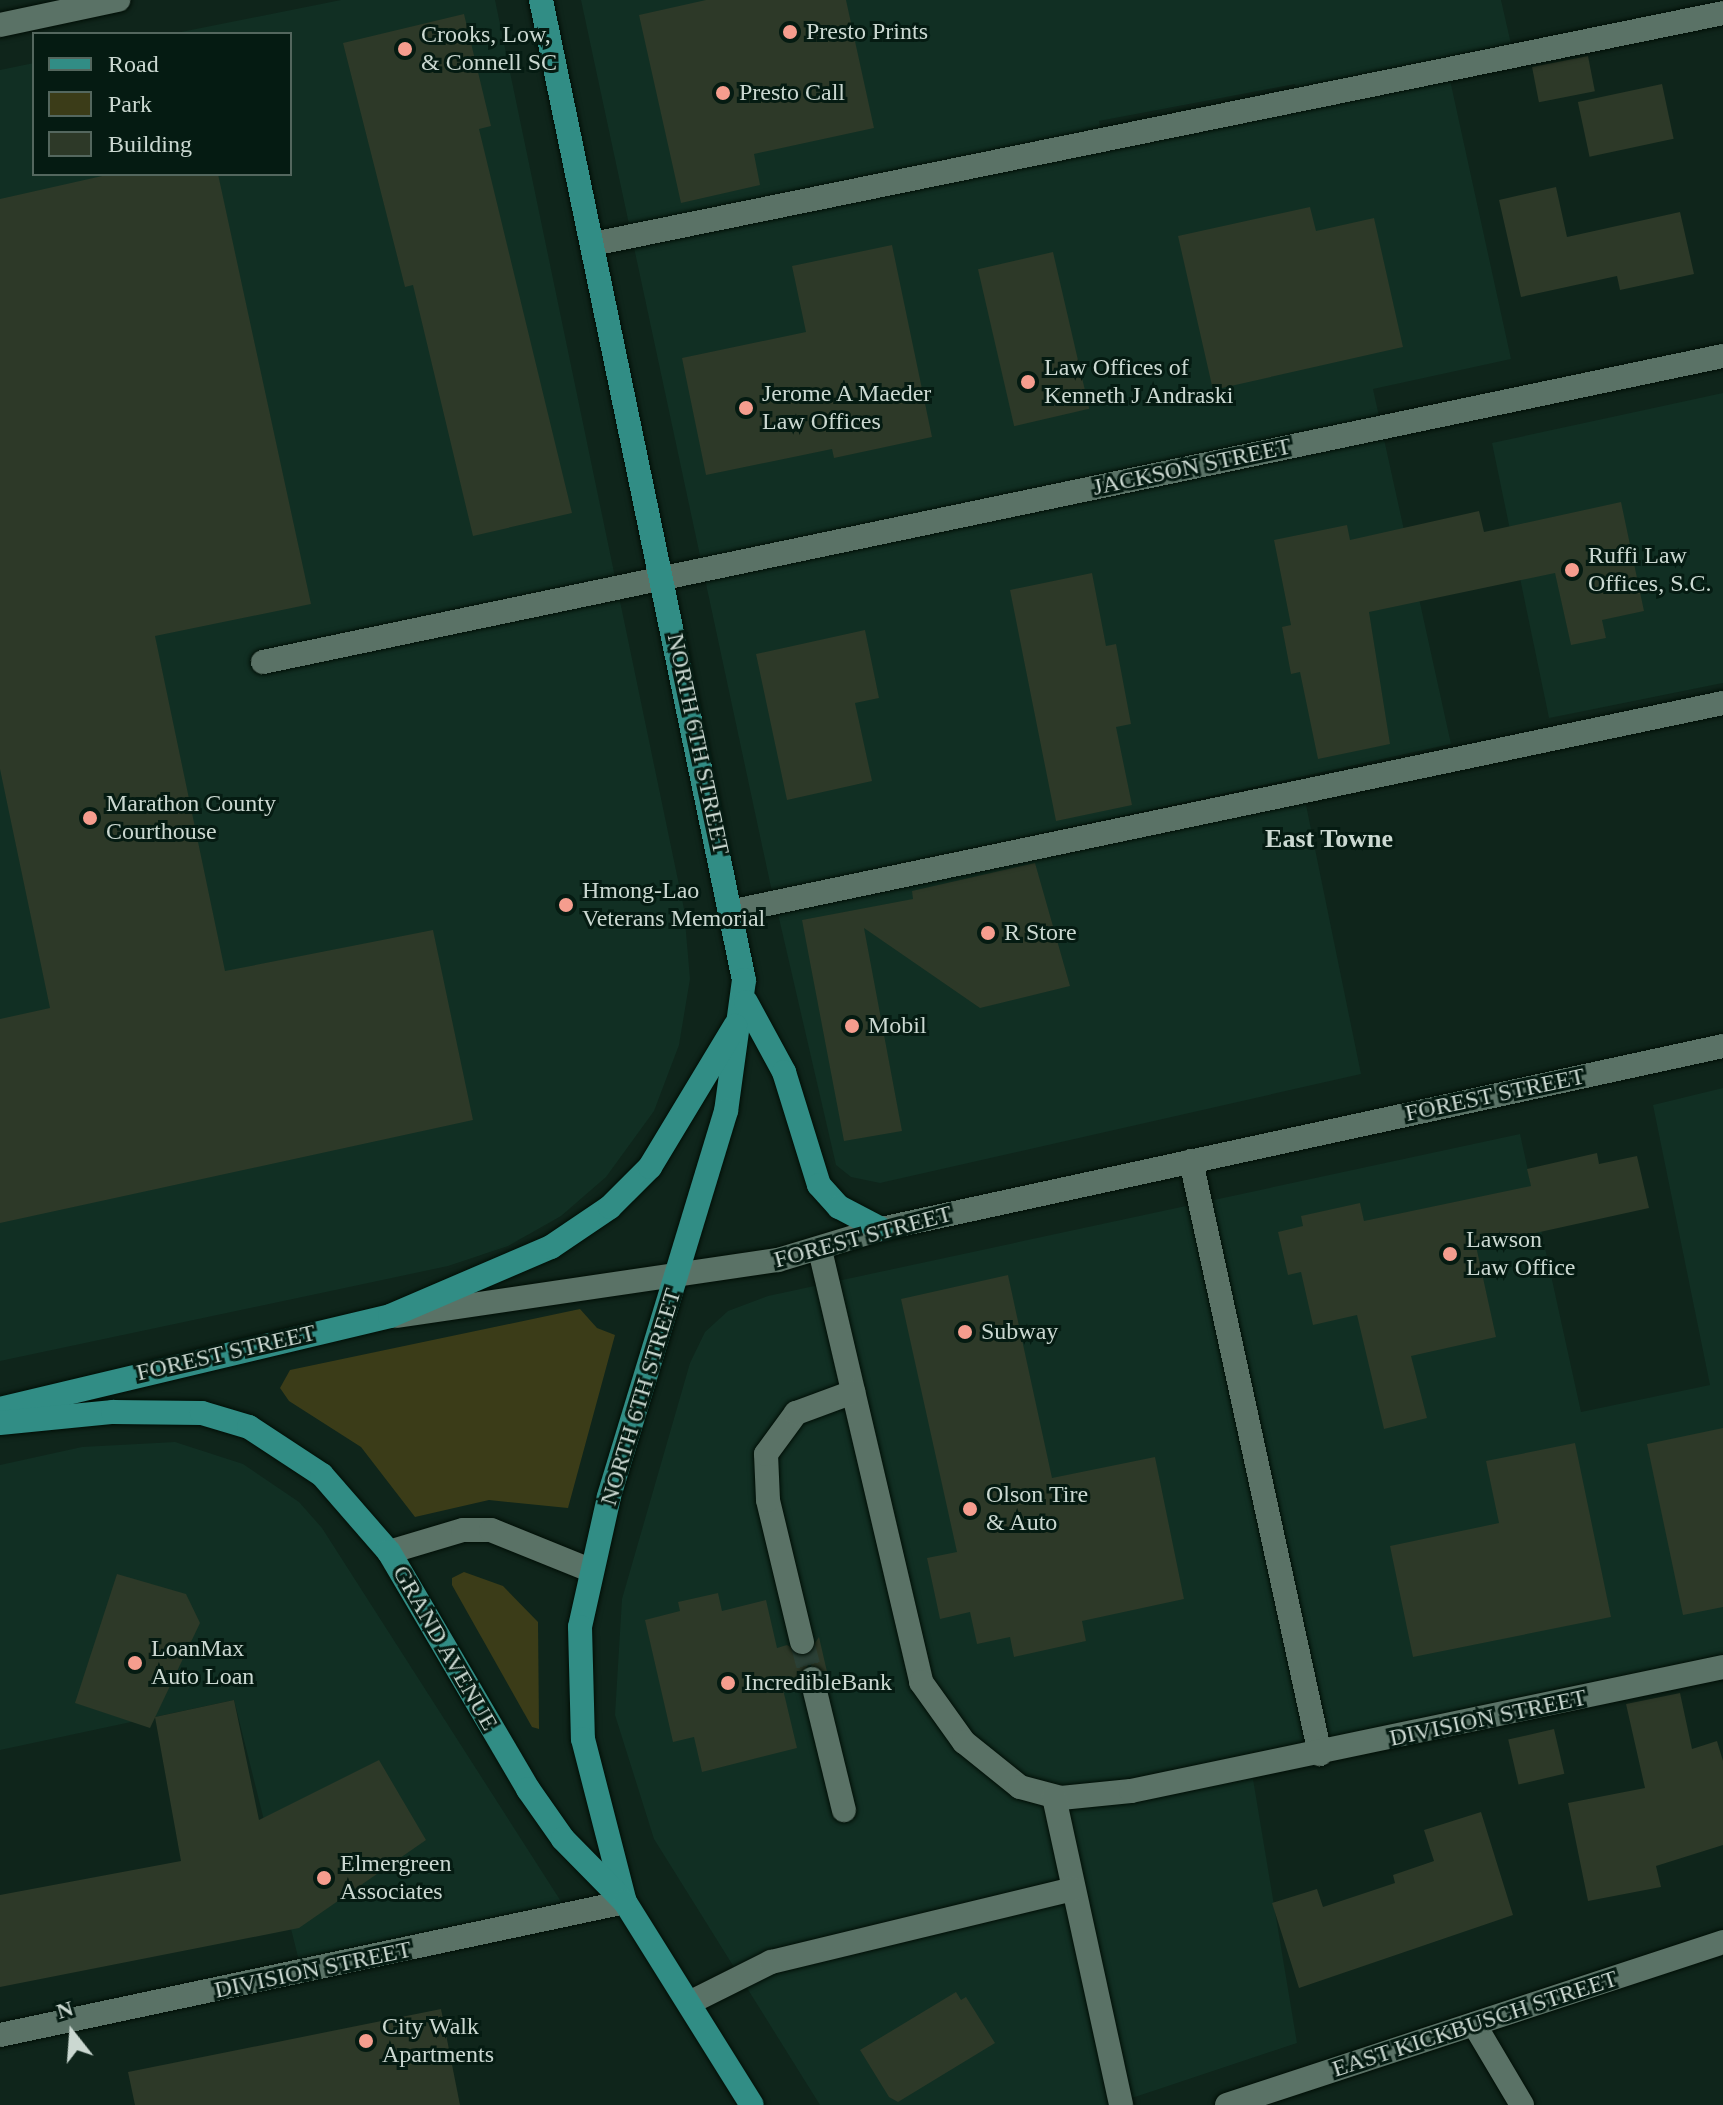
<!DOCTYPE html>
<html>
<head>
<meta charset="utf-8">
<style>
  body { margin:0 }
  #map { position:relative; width:1723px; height:2105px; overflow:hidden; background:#0f251b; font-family:Georgia,serif }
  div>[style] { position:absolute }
  .built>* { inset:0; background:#112f23 }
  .green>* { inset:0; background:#3b3c18 }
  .building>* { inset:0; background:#2d3928; transform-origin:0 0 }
  .minor-tunnel>* { height:24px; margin-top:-12px; transform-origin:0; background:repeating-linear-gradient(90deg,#2b4036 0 24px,transparent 0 36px) }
  .roads { filter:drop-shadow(0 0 2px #000e06) drop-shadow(0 0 2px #000e06) }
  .minor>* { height:24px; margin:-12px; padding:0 12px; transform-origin:12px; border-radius:12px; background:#5a7266 }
  .major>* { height:24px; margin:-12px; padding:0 12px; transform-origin:12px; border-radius:12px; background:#318d85 }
  .dots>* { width:22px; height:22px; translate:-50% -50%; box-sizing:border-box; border:4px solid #051b12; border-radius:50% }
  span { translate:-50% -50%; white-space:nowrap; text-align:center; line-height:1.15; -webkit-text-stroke:6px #051b12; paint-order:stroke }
  .poi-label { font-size:24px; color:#cbd8d1 }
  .left { translate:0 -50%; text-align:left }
  .street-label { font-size:24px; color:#cbd8d1 }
  .neighbourhood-label { font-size:26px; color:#cbd8d1; font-weight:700 }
  .legend { position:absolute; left:32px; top:32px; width:260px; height:144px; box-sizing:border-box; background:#051b12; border:2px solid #54675e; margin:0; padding:10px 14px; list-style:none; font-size:24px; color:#cbd8d1 }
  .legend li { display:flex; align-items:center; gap:16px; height:40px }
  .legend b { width:40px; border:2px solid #54675e }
  .north { position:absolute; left:32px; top:1993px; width:80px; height:80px; -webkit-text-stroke:6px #051b12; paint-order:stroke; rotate:343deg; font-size:22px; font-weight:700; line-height:32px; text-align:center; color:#cbd8d1 }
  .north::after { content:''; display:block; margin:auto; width:28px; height:36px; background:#cbd8d1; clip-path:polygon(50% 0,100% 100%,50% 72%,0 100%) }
</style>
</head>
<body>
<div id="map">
  <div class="built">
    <div style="clip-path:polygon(341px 0,495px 0,684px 909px,690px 979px,679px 1045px,654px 1111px,606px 1177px,561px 1216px,508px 1246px,448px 1266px,0 1361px,0 70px,34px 63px,34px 174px,290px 174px,290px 34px,171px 34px)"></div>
    <div style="clip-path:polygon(evenodd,581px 0,1501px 0,1511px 44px,1445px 57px,1511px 359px,1373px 389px,1451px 744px,772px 892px,581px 0,1295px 84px,1301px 109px,1104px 150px,1099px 121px,1295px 84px)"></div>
    <div style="clip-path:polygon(1723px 393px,1723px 683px,1549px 718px,1492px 443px)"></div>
    <div style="clip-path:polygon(1305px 800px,1361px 1074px,880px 1183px,851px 1177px,836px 1165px,778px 914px)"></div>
    <div style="clip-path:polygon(1723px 1088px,1723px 1655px,1249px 1755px,1297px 2043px,1111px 2105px,820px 2105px,654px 1839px,615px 1715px,622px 1599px,690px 1363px,705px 1332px,728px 1311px,768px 1296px,1520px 1134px,1581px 1412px,1710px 1385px,1653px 1105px)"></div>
    <div style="clip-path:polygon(175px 1442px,243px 1464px,299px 1502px,322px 1528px,562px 1903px,299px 1961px,234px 1700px,0 1750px,0 1465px,82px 1447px)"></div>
  </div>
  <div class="green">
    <div style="clip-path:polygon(580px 1309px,597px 1328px,615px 1335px,568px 1508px,489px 1500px,415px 1517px,361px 1447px,289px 1401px,280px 1388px,290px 1370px)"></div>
    <div style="clip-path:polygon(464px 1572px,503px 1586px,538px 1622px,539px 1729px,532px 1727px,452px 1585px,452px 1578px)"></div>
  </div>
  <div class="building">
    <div style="clip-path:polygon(706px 0,846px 0,874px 128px,754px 154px,760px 185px,681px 203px,639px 15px)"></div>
    <div style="clip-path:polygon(464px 14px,491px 126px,479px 129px,572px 513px,473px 536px,413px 285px,405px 287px,343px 43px)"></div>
    <div style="left:1588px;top:56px;width:36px;height:57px;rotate:79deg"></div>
    <div style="left:1662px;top:84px;width:56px;height:86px;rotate:78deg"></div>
    <div style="clip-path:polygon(111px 174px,218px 174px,311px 604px,155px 636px,225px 971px,433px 930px,473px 1120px,0 1223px,0 1019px,50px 1008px,0 769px,0 199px)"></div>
    <div style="clip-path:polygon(1556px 187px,1567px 237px,1680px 212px,1694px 274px,1620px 290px,1617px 276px,1521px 297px,1499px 200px)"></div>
    <div style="clip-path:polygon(1310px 207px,1316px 231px,1374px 218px,1403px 347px,1213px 390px,1178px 236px)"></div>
    <div style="clip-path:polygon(892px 245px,932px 437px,834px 458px,832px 449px,706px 475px,682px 358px,806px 332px,792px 266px)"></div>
    <div style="left:1053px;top:252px;width:161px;height:77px;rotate:77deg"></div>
    <div style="clip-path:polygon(1621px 502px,1644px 611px,1602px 620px,1606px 638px,1571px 645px,1555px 573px,1369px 612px,1390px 744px,1318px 759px,1300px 672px,1291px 674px,1282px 627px,1291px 625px,1274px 540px,1347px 525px,1350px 540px,1479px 511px,1484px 532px)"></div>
    <div style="clip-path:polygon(1092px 573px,1106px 646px,1116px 644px,1131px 724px,1116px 727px,1132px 805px,1056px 821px,1010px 590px)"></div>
    <div style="clip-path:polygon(865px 630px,879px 698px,855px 703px,872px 781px,787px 800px,756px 654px)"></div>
    <div style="clip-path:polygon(1035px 863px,1070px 986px,980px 1008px,864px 928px,902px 1131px,844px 1141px,802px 920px,913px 899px,912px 891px)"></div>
    <div style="clip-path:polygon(1597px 1153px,1599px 1164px,1637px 1156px,1649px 1208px,1476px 1246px,1496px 1337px,1411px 1356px,1427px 1418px,1384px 1429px,1357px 1315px,1313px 1325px,1301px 1272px,1288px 1275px,1278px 1232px,1303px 1226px,1301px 1216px,1360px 1203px,1364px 1221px,1531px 1186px,1527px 1169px)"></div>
    <div style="clip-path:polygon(1008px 1275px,1052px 1478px,1155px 1457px,1184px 1599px,1082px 1621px,1086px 1641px,1014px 1657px,1010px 1637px,977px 1644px,970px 1612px,940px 1619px,927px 1558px,957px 1552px,901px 1299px)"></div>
    <div style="clip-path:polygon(1723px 1428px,1723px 1607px,1683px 1615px,1647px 1444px)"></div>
    <div style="clip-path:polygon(1575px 1443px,1611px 1617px,1413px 1657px,1390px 1546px,1499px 1523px,1486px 1461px)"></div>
    <div style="clip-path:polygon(117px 1574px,186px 1594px,200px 1623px,150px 1728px,75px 1703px)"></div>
    <div style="clip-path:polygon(718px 1593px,722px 1611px,766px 1600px,777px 1648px,787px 1645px,806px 1656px,819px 1637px,828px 1676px,809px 1664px,797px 1682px,782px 1685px,797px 1748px,702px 1772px,694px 1737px,673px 1742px,645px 1620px,680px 1611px,678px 1602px)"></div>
    <div style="clip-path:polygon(1680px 1693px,1692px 1749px,1717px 1741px,1723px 1761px,1723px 1845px,1656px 1866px,1661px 1887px,1588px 1901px,1568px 1803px,1645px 1788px,1626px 1704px)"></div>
    <div style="clip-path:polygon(234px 1700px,259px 1820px,379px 1760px,426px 1840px,299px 1928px,0 1987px,0 1895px,181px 1861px,155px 1717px)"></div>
    <div style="left:1554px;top:1729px;width:46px;height:47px;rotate:77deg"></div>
    <div style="clip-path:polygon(1481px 1812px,1513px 1915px,1299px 1988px,1272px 1903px,1317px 1889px,1323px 1907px,1395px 1883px,1393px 1875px,1434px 1861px,1424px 1830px)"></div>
    <div style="clip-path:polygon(956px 1992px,961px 2000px,966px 1997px,995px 2043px,898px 2102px,889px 2097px,860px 2050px)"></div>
    <div style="clip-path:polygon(441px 2009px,460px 2105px,135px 2105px,128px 2072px)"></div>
  </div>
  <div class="minor-tunnel">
    <div style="left:802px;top:1642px;width:38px;rotate:75deg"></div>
  </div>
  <div class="roads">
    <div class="minor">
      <div style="left:0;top:25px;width:121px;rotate:-12deg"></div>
      <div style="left:593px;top:244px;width:1153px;rotate:-11.55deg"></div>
      <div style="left:263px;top:662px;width:1492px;rotate:-11.84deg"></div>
      <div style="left:734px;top:911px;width:1011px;rotate:-11.88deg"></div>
      <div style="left:1191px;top:1161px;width:607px;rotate:77.73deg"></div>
      <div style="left:820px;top:1250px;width:444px;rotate:76.8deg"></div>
      <div style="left:921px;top:1682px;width:74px;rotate:54.4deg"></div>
      <div style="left:964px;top:1742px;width:72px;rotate:38.8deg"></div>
      <div style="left:1020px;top:1787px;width:42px;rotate:15deg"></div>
      <div style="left:1061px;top:1798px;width:70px;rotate:-5.7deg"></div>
      <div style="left:1131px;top:1791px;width:605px;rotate:-11.83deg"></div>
      <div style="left:397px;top:1316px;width:385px;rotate:-8.4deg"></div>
      <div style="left:778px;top:1260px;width:108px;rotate:-16.8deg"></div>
      <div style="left:881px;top:1229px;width:862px;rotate:-12.26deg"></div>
      <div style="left:389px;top:1552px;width:77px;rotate:-16.6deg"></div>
      <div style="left:463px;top:1530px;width:28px"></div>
      <div style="left:491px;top:1530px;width:107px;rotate:22deg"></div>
      <div style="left:802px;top:1642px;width:146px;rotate:-103.5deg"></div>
      <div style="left:768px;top:1500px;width:46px;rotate:-92.5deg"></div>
      <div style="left:766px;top:1454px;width:51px;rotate:-53.8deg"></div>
      <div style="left:796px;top:1413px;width:61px;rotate:-20.2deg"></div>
      <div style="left:812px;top:1679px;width:135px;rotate:76.3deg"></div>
      <div style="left:1054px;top:1797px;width:315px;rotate:77.7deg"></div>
      <div style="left:689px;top:2003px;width:92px;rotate:-26.6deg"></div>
      <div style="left:771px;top:1962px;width:311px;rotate:-13.6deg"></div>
      <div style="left:1474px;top:2024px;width:94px;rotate:59.3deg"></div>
      <div style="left:0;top:2035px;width:639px;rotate:-12.01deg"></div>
      <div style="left:1227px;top:2105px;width:522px;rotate:-18.19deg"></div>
    </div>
    <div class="major">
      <div style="left:541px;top:0;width:1001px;rotate:78.3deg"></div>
      <div style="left:744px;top:980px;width:132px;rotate:97.8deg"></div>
      <div style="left:726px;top:1111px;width:403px;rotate:106.9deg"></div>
      <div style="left:609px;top:1497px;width:133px;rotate:102.6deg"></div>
      <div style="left:580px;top:1627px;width:112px;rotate:88.5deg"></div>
      <div style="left:583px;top:1739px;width:168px;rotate:75.6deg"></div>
      <div style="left:746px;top:1002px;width:80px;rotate:61.5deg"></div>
      <div style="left:784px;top:1072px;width:118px;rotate:72.8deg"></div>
      <div style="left:819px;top:1185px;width:30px;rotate:48deg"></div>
      <div style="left:839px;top:1207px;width:47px;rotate:27.6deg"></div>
      <div style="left:0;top:1409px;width:401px;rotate:-13.4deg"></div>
      <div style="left:390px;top:1316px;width:175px;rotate:-23.2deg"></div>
      <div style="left:551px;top:1247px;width:71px;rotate:-34.1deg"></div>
      <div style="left:610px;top:1207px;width:57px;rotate:-45deg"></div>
      <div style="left:650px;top:1167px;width:165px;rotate:-58.9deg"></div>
      <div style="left:0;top:1423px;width:114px;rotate:-5.6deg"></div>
      <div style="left:113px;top:1412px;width:89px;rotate:0.6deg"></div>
      <div style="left:202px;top:1413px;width:49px;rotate:16.6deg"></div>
      <div style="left:249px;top:1427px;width:87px;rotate:33.3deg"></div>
      <div style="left:322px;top:1475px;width:102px;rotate:49deg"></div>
      <div style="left:389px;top:1552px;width:275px;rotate:59.6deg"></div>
      <div style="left:528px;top:1789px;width:61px;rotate:55deg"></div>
      <div style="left:563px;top:1839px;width:88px;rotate:45.5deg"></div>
      <div style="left:625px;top:1902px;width:239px;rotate:58deg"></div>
    </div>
  </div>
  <div class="dots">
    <div style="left:790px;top:32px;background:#f59d8e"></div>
    <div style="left:405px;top:49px;background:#f59d8e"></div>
    <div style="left:723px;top:93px;background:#f59d8e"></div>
    <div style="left:1028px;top:382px;background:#f59d8e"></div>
    <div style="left:746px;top:408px;background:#f59d8e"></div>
    <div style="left:1572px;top:570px;background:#f59d8e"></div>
    <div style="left:90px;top:818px;background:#f59d8e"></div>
    <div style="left:566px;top:905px;background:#f59d8e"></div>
    <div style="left:988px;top:933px;background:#f59d8e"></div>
    <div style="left:852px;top:1026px;background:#f59d8e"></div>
    <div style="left:1450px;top:1254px;background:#f59d8e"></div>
    <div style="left:965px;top:1332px;background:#f59d8e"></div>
    <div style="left:970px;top:1509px;background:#f59d8e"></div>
    <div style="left:135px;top:1663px;background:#f59d8e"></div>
    <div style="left:728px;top:1683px;background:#f59d8e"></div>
    <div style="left:324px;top:1878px;background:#f59d8e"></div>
    <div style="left:366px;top:2041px;background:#f59d8e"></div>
  </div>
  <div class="poi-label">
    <span class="left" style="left:806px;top:32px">Presto Prints</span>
    <span class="left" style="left:421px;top:49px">Crooks, Low,<br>&amp; Connell SC</span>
    <span class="left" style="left:739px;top:93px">Presto Call</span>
    <span class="left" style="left:1044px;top:382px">Law Offices of<br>Kenneth J Andraski</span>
    <span class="left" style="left:762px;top:408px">Jerome A Maeder<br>Law Offices</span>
    <span class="left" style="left:1588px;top:570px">Ruffi Law<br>Offices, S.C.</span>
    <span class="left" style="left:106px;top:818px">Marathon County<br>Courthouse</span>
    <span class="left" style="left:582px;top:905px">Hmong-Lao<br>Veterans Memorial</span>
    <span class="left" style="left:1004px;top:933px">R Store</span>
    <span class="left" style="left:868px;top:1026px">Mobil</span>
    <span class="left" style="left:1466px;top:1254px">Lawson<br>Law Office</span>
    <span class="left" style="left:981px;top:1332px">Subway</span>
    <span class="left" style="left:986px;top:1509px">Olson Tire<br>&amp; Auto</span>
    <span class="left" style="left:151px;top:1663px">LoanMax<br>Auto Loan</span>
    <span class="left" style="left:744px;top:1683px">IncredibleBank</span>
    <span class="left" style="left:340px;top:1878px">Elmergreen<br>Associates</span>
    <span class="left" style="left:382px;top:2041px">City Walk<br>Apartments</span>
  </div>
  <div class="street-label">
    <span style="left:1192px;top:467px;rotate:-12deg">JACKSON STREET</span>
    <span style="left:698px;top:744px;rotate:78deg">NORTH 6TH STREET</span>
    <span style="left:1495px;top:1095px;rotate:-12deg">FOREST STREET</span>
    <span style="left:863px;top:1237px;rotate:-15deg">FOREST STREET</span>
    <span style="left:226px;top:1353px;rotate:-13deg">FOREST STREET</span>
    <span style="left:641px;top:1397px;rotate:-73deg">NORTH 6TH STREET</span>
    <span style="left:445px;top:1648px;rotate:60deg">GRAND AVENUE</span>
    <span style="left:1488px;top:1718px;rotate:-12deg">DIVISION STREET</span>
    <span style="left:313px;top:1970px;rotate:-12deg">DIVISION STREET</span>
    <span style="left:1475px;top:2024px;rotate:-18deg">EAST KICKBUSCH STREET</span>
  </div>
  <div class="neighbourhood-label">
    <span style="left:1329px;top:839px">East Towne</span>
  </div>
  <ul class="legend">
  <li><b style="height:10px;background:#318d85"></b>Road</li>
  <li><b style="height:22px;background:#3b3c18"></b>Park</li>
  <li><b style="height:22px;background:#2d3928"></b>Building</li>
  </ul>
  <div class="north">N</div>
</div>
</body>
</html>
